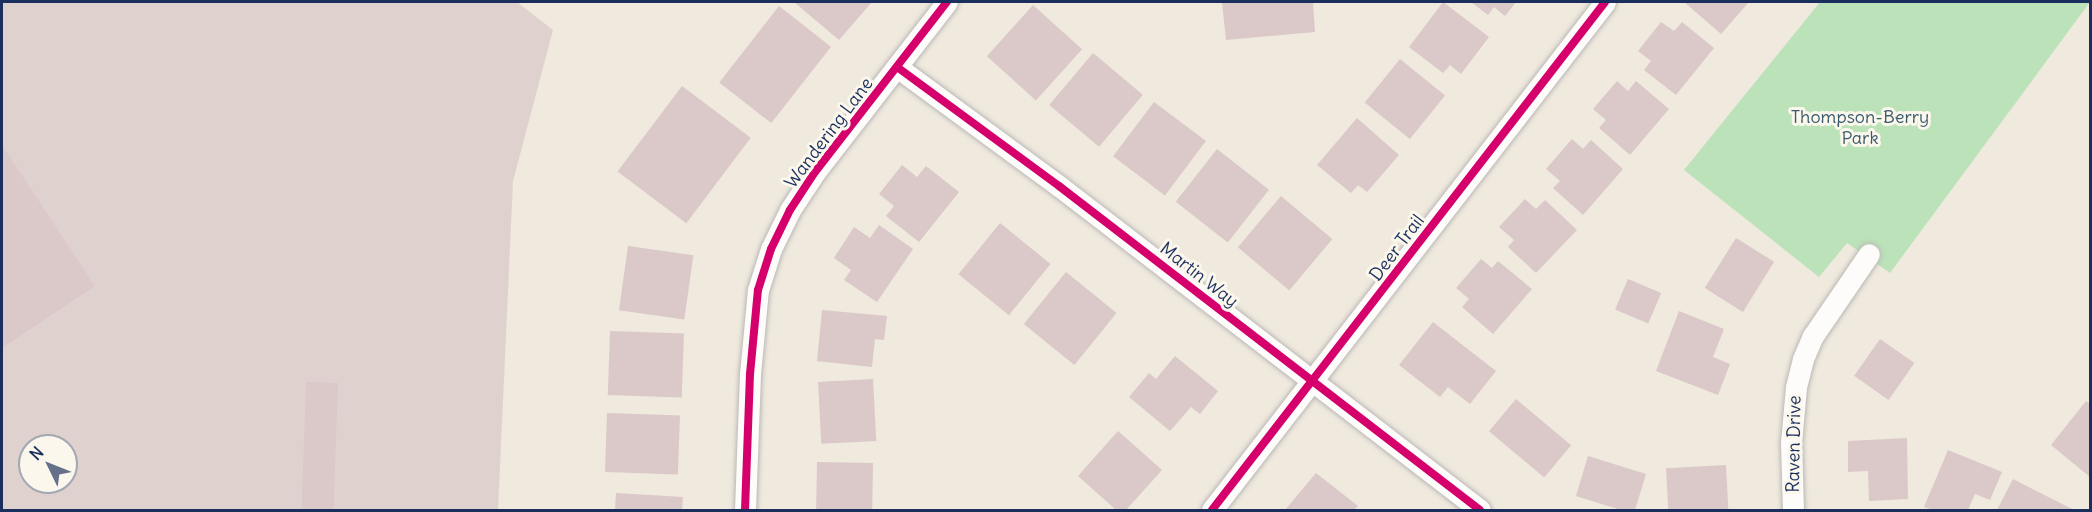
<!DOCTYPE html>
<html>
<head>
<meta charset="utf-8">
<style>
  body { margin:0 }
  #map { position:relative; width:2092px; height:512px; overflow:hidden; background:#efe9de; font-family:Delius,sans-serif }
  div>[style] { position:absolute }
  .industrial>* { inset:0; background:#dfd2ce }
  .green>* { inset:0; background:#bbe2b9 }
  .building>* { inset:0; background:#dbc8c8; transform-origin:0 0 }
  .roads { filter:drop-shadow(0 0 2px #bab8b5) drop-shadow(0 0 2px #bab8b5) }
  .minor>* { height:21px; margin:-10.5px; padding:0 10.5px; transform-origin:10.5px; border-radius:10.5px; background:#fdfcfa }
  .cycleway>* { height:8px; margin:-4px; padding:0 4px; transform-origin:4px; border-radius:4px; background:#d6006c }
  span { translate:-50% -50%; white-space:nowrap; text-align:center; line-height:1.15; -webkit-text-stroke:6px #fbf7ec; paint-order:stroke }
  .park-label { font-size:18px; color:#385a6d }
  .street-label { font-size:18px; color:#1b2f5e }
  .frame { position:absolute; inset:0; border:3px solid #1b2f5e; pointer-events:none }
  .north { position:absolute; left:18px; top:434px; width:60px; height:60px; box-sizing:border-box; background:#fbf7ec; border:2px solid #a1a7b3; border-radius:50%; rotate:313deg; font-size:16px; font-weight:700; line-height:24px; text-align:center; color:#1b2f5e }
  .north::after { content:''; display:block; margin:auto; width:21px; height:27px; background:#65708b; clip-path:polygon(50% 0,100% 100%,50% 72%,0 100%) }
</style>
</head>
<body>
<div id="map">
  <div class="industrial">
    <div style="clip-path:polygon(evenodd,2px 2px,517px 2px,553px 30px,513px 181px,498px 510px,2px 510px,2px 2px,30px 446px,66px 446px,66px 482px,30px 482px,30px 446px)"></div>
  </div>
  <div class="green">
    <div style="clip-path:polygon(1820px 2px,2090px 2px,1890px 273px,1847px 243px,1819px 277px,1684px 170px)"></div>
  </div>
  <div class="building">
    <div style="clip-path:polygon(794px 2px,872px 2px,839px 40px)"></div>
    <div style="clip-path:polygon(1222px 2px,1313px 2px,1315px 32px,1226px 40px)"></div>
    <div style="clip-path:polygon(1443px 2px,1489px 37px,1461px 74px,1450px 65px,1443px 73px,1409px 47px)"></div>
    <div style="clip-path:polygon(1471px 2px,1516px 2px,1505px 16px,1494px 7px,1488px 15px)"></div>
    <div style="clip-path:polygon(1684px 2px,1749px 2px,1721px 34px)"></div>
    <div style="left:1033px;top:5px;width:66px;height:69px;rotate:42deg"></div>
    <div style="left:779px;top:6px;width:66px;height:97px;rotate:38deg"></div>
    <div style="clip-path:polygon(1661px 22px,1674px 31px,1682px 22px,1714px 48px,1676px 95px,1644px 70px,1651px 61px,1638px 51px)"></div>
    <div style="left:1093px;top:53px;width:65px;height:68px;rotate:40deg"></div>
    <div style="left:1400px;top:59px;width:58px;height:56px;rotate:39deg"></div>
    <div style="clip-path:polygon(1617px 81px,1628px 91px,1636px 81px,1669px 109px,1630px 155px,1599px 128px,1606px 120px,1593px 109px)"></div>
    <div style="left:682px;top:86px;width:86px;height:107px;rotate:37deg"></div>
    <div style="left:1154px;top:102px;width:65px;height:68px;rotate:37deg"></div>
    <div style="clip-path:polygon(1357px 118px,1399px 155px,1367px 192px,1358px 185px,1351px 193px,1317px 165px)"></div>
    <div style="clip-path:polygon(1572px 139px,1583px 149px,1591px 140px,1623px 169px,1583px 215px,1553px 188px,1560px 181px,1546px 169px)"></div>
    <div style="clip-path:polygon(2px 145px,95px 286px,2px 348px)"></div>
    <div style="left:1217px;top:149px;width:66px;height:67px;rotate:38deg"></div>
    <div style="clip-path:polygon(902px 165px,917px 177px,926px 166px,959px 192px,919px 242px,886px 216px,894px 206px,879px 194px)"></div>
    <div style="left:1281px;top:196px;width:67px;height:67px;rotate:40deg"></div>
    <div style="clip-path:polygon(1525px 199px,1536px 209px,1545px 200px,1577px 230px,1536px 273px,1508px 247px,1514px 240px,1499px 227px)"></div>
    <div style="left:1000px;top:223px;width:65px;height:66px;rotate:39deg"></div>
    <div style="clip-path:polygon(879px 225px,913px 249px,877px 302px,844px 280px,851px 270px,834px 258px,854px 227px,870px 238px)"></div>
    <div style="left:1736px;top:238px;width:45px;height:59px;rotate:32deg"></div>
    <div style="left:628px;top:246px;width:66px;height:65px;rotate:8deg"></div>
    <div style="clip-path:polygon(1481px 259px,1492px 268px,1498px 261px,1532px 289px,1493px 334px,1462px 307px,1469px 299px,1456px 288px)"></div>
    <div style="left:1066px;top:272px;width:65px;height:67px;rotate:39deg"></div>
    <div style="left:1628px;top:279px;width:36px;height:33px;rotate:23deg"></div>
    <div style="clip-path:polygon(822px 310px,887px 316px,884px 340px,875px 339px,872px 367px,817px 361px)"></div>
    <div style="clip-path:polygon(1679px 311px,1724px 329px,1713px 357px,1730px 364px,1718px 395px,1656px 371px)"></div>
    <div style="clip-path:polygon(1433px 322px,1496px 371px,1470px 404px,1448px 387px,1440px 397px,1399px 365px)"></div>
    <div style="left:610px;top:331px;width:74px;height:64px;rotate:2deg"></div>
    <div style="left:1880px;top:339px;width:42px;height:45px;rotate:35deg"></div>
    <div style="clip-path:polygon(1175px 356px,1218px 391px,1200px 414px,1191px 407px,1170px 431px,1129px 397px,1149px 373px,1156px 379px)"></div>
    <div style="left:873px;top:379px;width:62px;height:55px;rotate:87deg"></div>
    <div style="left:306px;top:382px;width:32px;height:128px;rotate:2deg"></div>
    <div style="left:1516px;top:399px;width:72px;height:42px;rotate:40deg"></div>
    <div style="clip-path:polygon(2086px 401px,2090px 404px,2090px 477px,2051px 445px)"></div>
    <div style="left:607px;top:413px;width:73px;height:59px;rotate:2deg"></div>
    <div style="clip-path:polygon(1118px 431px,1162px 470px,1126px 510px,1116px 510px,1078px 476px)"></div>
    <div style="clip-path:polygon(1907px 438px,1908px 499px,1869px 501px,1868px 471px,1848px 472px,1848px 441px)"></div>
    <div style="clip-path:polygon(1948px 450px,2002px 472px,1990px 500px,1975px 494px,1968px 510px,1934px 510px,1924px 507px)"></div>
    <div style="clip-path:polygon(1588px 456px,1646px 474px,1635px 510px,1621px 510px,1576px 496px)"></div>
    <div style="left:817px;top:462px;width:56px;height:48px;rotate:1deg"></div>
    <div style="left:1726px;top:465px;width:45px;height:60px;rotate:87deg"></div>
    <div style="clip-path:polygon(1316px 473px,1358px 506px,1354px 510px,1285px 510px)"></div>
    <div style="clip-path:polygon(2013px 479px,2074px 510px,1997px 510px)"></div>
    <div style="clip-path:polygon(616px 493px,683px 497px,682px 510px,615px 510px)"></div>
  </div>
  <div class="roads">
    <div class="minor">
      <div style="left:897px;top:67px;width:201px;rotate:36.3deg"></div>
      <div style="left:1059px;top:186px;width:531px;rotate:37.58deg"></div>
      <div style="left:745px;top:510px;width:136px;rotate:-87.9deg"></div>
      <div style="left:750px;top:374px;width:84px;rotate:-84.6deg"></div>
      <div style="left:758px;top:290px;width:43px;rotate:-72.4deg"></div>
      <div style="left:771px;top:249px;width:43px;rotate:-64deg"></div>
      <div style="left:790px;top:210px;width:45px;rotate:-56.7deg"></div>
      <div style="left:815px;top:172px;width:215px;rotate:-52.2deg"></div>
      <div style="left:1212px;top:510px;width:642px;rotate:-52.27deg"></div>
      <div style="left:1793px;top:510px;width:67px;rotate:-91.7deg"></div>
      <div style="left:1791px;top:443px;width:56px;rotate:-84.9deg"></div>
      <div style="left:1796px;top:387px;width:29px;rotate:-76deg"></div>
      <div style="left:1803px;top:359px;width:25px;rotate:-67deg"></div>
      <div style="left:1813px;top:336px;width:99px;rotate:-55.7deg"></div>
    </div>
  </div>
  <div class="cycleway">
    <div style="left:897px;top:67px;width:201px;rotate:36.3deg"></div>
    <div style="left:1059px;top:186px;width:531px;rotate:37.58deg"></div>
    <div style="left:745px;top:510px;width:136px;rotate:-87.9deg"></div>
    <div style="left:750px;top:374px;width:84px;rotate:-84.6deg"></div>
    <div style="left:758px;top:290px;width:43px;rotate:-72.4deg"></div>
    <div style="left:771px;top:249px;width:43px;rotate:-64deg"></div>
    <div style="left:790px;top:210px;width:45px;rotate:-56.7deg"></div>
    <div style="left:815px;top:172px;width:215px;rotate:-52.2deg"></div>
    <div style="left:1212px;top:510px;width:642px;rotate:-52.27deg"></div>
  </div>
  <div class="park-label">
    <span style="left:1860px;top:128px">Thompson-Berry<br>Park</span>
  </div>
  <div class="street-label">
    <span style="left:829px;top:133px;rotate:-53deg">Wandering Lane</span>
    <span style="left:1397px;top:248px;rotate:-53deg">Deer Trail</span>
    <span style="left:1199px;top:275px;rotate:38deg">Martin Way</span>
    <span style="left:1794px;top:444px;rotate:-89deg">Raven Drive</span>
  </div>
  <div class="frame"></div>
  <div class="north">N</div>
</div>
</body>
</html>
